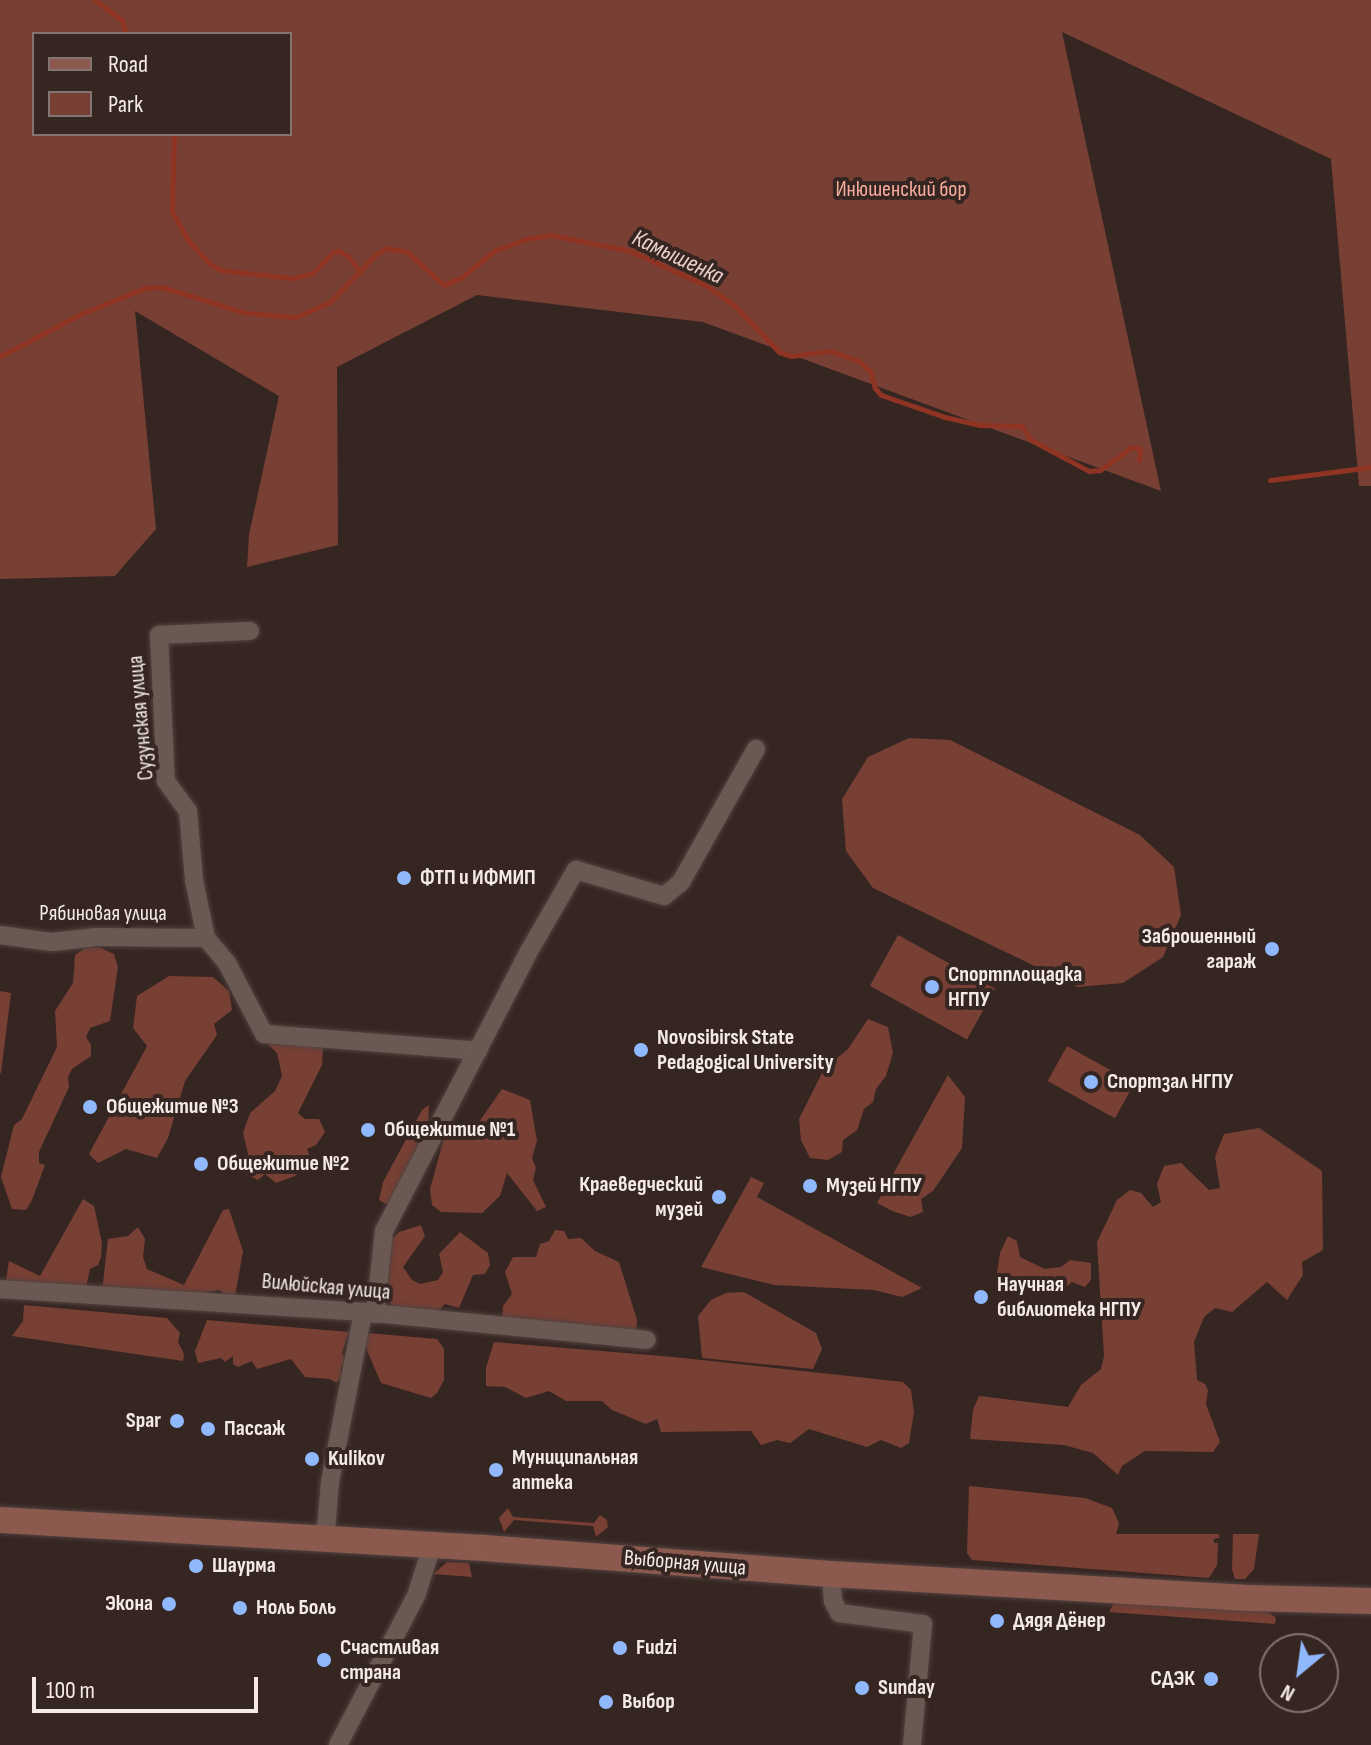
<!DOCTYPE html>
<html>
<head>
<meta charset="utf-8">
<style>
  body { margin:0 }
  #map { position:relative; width:1371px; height:1745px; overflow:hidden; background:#362622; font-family:"Sofia Sans Condensed",sans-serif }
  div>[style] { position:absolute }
  .green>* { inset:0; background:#783f34; transform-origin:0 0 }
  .stream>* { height:5px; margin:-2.5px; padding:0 2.5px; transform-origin:2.5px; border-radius:2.5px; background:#8f3423 }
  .roads { filter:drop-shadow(0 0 2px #514340) drop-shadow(0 0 2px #514340) }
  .street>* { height:18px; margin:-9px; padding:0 9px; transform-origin:9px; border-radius:9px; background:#6a5853 }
  .secondary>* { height:26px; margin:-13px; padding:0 13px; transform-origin:13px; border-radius:13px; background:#8c594e }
  .dots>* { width:22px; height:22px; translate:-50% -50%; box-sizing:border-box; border:4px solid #362622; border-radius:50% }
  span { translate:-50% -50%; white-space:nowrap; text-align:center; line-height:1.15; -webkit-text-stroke:8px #362622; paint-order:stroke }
  .park-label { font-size:22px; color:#faac9c }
  .street-label { font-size:22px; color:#f5eae7 }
  .poi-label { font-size:22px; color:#f5eae7; font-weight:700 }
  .left { translate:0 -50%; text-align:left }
  .right { translate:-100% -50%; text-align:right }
  .water-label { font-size:24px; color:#ecd1cb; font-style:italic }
  .legend { position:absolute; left:32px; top:32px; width:260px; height:104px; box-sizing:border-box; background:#362622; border:2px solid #827471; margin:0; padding:10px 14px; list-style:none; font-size:24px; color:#f5eae7 }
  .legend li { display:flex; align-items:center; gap:16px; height:40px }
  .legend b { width:40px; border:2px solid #827471 }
  .north { position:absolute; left:1259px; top:1633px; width:80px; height:80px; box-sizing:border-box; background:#362622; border:2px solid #827471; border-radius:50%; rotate:209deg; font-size:22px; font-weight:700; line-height:32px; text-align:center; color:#f5eae7 }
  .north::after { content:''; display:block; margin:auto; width:28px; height:36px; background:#90b8fd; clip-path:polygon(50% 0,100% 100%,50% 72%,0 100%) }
  .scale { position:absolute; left:32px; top:1677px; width:226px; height:36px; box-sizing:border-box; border:4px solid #f5eae7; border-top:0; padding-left:10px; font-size:24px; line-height:28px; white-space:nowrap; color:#f5eae7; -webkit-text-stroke:6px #362622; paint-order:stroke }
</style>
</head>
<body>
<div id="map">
  <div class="green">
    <div style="clip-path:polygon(evenodd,0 0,1371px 0,1371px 486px,1359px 486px,1331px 159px,1062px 32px,1161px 491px,703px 322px,477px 295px,337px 367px,338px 545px,247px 567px,249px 535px,279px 396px,135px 311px,156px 529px,115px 576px,0 579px,0 0,290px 34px,290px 134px,34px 134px,34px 34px,290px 34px)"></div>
    <div style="clip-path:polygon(909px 738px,950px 740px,1140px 835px,1174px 867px,1181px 915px,1163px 957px,1123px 983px,1078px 987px,873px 888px,846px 851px,842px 799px,868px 757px)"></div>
    <div style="left:898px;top:935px;width:111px;height:58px;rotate:29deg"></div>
    <div style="clip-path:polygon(99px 947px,114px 954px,118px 967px,110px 1021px,90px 1028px,86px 1037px,91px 1045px,91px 1056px,72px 1069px,68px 1077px,69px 1087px,39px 1152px,39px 1163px,45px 1165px,32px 1200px,26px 1210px,12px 1209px,1px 1177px,14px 1125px,22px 1119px,57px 1047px,55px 1011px,73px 983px,75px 955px,85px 948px)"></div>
    <div style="clip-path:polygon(169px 976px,213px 977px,229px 991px,232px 1010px,214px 1024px,217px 1035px,185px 1081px,168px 1138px,157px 1158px,126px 1149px,98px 1163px,89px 1154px,147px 1046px,133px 1028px,137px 996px)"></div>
    <div style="clip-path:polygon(0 991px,11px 993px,1px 1073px,0 1073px)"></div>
    <div style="clip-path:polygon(868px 1019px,888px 1027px,893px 1053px,886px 1076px,876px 1089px,873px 1102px,864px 1109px,857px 1130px,843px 1140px,842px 1152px,828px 1160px,810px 1158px,801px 1140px,799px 1119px,824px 1069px,848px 1049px)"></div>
    <div style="clip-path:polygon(263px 1025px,276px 1026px,323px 1049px,322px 1065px,298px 1113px,305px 1119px,319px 1119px,325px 1132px,316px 1145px,307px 1149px,310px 1156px,305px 1167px,295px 1176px,276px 1183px,265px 1174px,258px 1180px,247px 1175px,245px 1165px,248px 1154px,243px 1133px,250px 1113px,275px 1091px,282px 1076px,277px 1053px,257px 1034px)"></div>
    <div style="left:1067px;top:1046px;width:77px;height:40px;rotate:29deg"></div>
    <div style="clip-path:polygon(948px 1075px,965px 1097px,962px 1148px,933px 1191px,921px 1199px,923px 1212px,911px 1217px,892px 1211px,877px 1203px)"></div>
    <div style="clip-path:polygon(502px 1089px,530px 1100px,537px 1141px,532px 1158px,536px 1168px,533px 1180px,546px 1207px,537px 1211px,507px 1173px,500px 1196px,482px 1213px,441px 1212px,432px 1205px,430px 1189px,445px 1134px,456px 1130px,472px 1132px)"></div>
    <div style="clip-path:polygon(429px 1105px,428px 1126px,394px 1201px,386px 1204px,379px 1200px,383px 1182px,422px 1110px)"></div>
    <div style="clip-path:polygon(1259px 1128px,1322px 1171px,1323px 1250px,1302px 1262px,1303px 1275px,1287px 1300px,1267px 1282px,1232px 1312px,1215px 1308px,1204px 1317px,1194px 1342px,1197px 1380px,1205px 1384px,1208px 1390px,1206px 1404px,1220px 1442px,1213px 1452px,1145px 1451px,1122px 1466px,1118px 1475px,1093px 1453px,1064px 1445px,970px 1439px,973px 1410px,979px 1396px,1068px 1407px,1081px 1385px,1101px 1369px,1104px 1356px,1097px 1242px,1117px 1200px,1130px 1190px,1141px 1193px,1153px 1207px,1161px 1202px,1157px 1184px,1164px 1166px,1181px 1163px,1209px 1190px,1220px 1188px,1215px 1157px,1224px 1134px)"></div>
    <div style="clip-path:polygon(751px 1177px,764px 1183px,757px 1197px,922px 1288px,902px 1297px,874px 1290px,774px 1285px,701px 1267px)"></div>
    <div style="clip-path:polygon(83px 1199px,94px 1206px,102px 1243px,101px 1257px,98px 1265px,90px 1269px,86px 1288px,18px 1294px,6px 1280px,9px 1261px,40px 1276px)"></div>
    <div style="clip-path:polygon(229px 1209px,243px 1251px,235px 1297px,225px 1296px,220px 1290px,187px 1296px,102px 1292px,108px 1239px,128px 1236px,138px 1227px,145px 1239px,143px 1257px,147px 1269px,184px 1285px,223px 1210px)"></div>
    <div style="clip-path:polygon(421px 1225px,425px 1236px,403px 1267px,412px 1280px,420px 1284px,438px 1280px,443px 1272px,439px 1254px,460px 1232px,488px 1253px,490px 1265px,485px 1274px,473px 1275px,459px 1308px,445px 1304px,435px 1314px,400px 1312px,388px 1301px,385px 1288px,389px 1242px,399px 1232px)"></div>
    <div style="clip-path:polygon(555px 1230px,564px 1231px,568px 1239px,581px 1238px,595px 1251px,619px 1262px,637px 1320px,636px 1335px,502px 1319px,503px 1306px,512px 1294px,505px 1272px,513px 1257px,536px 1257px,540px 1244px,549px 1241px)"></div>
    <div style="clip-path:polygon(1008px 1236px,1017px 1241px,1020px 1257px,1045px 1269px,1061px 1267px,1070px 1260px,1091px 1263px,1091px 1280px,1085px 1287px,1072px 1282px,1061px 1291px,1055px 1283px,1042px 1287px,997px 1273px,1000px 1253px)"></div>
    <div style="clip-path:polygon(744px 1292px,816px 1333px,822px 1349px,813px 1369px,702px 1358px,698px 1316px,711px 1300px,726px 1293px)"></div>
    <div style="clip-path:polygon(24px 1305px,167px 1318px,180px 1333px,178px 1342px,184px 1354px,183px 1361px,12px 1336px,23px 1321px)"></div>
    <div style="clip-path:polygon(207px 1320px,349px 1332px,342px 1353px,346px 1361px,341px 1368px,342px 1377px,336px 1383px,330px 1379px,305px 1377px,291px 1359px,257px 1369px,252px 1361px,238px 1367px,233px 1364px,233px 1356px,225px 1362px,221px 1358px,198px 1363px,195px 1351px)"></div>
    <div style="clip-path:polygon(367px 1333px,437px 1339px,444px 1349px,444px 1380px,437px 1393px,431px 1398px,381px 1383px,365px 1346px)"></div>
    <div style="clip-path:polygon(494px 1342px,674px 1357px,903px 1382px,911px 1390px,914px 1412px,909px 1443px,901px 1448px,881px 1440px,867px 1447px,809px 1429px,790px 1443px,777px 1440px,761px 1445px,751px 1431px,661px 1432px,657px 1419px,646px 1424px,612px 1410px,602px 1401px,566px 1401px,549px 1391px,526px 1398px,505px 1387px,486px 1386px,486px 1368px)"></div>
    <div style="clip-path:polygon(969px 1486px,1085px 1498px,1112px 1508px,1119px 1523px,1116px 1534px,1219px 1534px,1219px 1538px,1214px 1539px,1214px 1543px,1218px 1543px,1217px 1565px,1209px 1578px,972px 1560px,967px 1553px)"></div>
    <div style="clip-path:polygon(508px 1508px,513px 1517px,594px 1523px,600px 1515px,607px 1520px,608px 1527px,596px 1537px,593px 1526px,514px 1520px,504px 1532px,499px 1518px)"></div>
    <div style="clip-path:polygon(1233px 1534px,1259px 1534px,1254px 1569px,1245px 1579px,1235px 1579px,1232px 1569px)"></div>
    <div style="clip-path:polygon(447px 1562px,469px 1563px,472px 1577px,433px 1574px)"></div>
    <div style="clip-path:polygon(1114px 1603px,1268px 1612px,1276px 1618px,1275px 1624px,1109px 1612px)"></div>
  </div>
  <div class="stream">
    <div style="left:95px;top:0;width:34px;rotate:37deg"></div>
    <div style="left:122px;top:20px;width:15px;rotate:74deg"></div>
    <div style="left:174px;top:134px;width:78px;rotate:91.5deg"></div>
    <div style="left:172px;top:212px;width:34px;rotate:60deg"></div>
    <div style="left:189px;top:241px;width:31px;rotate:48deg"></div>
    <div style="left:210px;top:264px;width:12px;rotate:31deg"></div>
    <div style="left:220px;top:270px;width:73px;rotate:6.3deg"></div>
    <div style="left:293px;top:278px;width:21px;rotate:-14deg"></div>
    <div style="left:313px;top:273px;width:29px;rotate:-46deg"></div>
    <div style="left:333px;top:252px;width:6px;rotate:-9deg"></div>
    <div style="left:339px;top:251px;width:12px;rotate:31deg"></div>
    <div style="left:349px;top:257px;width:19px;rotate:54deg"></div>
    <div style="left:0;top:356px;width:93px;rotate:-27.4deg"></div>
    <div style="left:83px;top:313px;width:67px;rotate:-22deg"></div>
    <div style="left:145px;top:288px;width:17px;rotate:-3deg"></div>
    <div style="left:162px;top:287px;width:88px;rotate:17.2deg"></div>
    <div style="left:246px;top:313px;width:50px;rotate:4.6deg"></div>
    <div style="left:296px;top:317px;width:37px;rotate:-24deg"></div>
    <div style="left:330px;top:302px;width:65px;rotate:-46.2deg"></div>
    <div style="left:375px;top:255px;width:14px;rotate:-30deg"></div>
    <div style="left:387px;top:248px;width:20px;rotate:11deg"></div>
    <div style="left:407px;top:252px;width:50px;rotate:41.7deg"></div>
    <div style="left:444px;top:285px;width:20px;rotate:-24deg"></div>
    <div style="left:462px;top:277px;width:41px;rotate:-39.1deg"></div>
    <div style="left:494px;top:251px;width:33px;rotate:-21deg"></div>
    <div style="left:525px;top:239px;width:26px;rotate:-9deg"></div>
    <div style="left:551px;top:235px;width:81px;rotate:11.4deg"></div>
    <div style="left:630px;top:251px;width:82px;rotate:24.4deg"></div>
    <div style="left:705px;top:285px;width:38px;rotate:35deg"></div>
    <div style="left:736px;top:307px;width:62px;rotate:46.3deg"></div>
    <div style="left:779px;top:352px;width:13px;rotate:18deg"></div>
    <div style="left:791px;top:356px;width:40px;rotate:-7.1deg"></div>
    <div style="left:831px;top:351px;width:30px;rotate:20deg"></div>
    <div style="left:859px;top:361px;width:15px;rotate:42deg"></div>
    <div style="left:870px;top:371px;width:18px;rotate:74deg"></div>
    <div style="left:875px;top:388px;width:9px;rotate:49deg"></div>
    <div style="left:881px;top:395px;width:68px;rotate:19deg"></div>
    <div style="left:945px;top:417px;width:36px;rotate:13deg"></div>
    <div style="left:980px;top:425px;width:42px;rotate:1.4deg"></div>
    <div style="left:1022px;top:426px;width:17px;rotate:57deg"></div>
    <div style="left:1031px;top:440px;width:66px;rotate:28.1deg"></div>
    <div style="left:1089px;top:471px;width:11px;rotate:-5deg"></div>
    <div style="left:1100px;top:470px;width:39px;rotate:-36deg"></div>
    <div style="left:1132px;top:447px;width:8px;rotate:14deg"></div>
    <div style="left:1140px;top:449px;width:11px;rotate:95deg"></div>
    <div style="left:1270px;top:480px;width:102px;rotate:-7.3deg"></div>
  </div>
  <div class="roads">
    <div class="street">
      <div style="left:250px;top:631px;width:91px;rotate:177.5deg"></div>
      <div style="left:159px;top:635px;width:146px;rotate:87.3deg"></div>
      <div style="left:166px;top:781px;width:37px;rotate:54deg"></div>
      <div style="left:188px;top:811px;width:69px;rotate:85deg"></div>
      <div style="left:194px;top:880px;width:59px;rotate:78.3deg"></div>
      <div style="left:206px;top:938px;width:33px;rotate:50deg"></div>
      <div style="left:227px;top:963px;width:80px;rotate:62.5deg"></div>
      <div style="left:264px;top:1034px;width:215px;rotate:4.5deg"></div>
      <div style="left:0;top:935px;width:52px;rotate:7.7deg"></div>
      <div style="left:52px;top:942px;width:45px;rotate:-6.3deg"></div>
      <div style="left:97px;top:937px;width:109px;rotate:0.5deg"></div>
      <div style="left:0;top:1289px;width:364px;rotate:3.6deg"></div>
      <div style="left:363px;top:1312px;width:285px;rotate:5.6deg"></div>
      <div style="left:375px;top:1314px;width:83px;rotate:-83.8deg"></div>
      <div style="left:384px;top:1231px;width:313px;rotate:-62.6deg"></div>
      <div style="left:528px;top:953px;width:96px;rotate:-60deg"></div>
      <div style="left:576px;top:870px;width:92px;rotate:16.5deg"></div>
      <div style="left:664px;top:896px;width:22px;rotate:-39deg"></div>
      <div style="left:681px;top:882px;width:153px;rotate:-60.6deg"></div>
      <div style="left:325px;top:1541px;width:59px;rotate:-85.2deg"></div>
      <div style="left:330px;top:1482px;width:173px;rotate:-79deg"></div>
      <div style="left:831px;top:1574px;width:27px;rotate:86deg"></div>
      <div style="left:833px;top:1601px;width:13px;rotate:63deg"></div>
      <div style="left:839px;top:1613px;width:85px;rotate:7.5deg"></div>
      <div style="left:923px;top:1624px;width:121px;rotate:95.2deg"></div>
      <div style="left:338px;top:1745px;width:168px;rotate:-62.4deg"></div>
      <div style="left:416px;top:1596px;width:52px;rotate:-72.3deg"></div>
    </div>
    <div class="secondary">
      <div style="left:0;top:1520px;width:485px;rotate:3.3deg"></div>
      <div style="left:484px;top:1548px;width:348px;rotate:4.3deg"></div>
      <div style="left:831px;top:1574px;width:418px;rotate:3.3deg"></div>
      <div style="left:1248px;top:1598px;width:123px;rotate:1.4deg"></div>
    </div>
  </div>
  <div class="dots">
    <div style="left:404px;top:878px;background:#90b8fd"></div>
    <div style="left:1272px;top:949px;background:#90b8fd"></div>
    <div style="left:932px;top:987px;background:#90b8fd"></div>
    <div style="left:641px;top:1050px;background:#90b8fd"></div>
    <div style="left:1091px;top:1082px;background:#90b8fd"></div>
    <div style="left:90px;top:1107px;background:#90b8fd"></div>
    <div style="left:368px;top:1130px;background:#90b8fd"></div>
    <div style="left:201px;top:1164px;background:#90b8fd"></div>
    <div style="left:810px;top:1186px;background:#90b8fd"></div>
    <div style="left:719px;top:1197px;background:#90b8fd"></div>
    <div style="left:981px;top:1297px;background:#90b8fd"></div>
    <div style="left:177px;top:1421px;background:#90b8fd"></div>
    <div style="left:208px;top:1429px;background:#90b8fd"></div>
    <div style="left:312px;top:1459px;background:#90b8fd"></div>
    <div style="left:496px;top:1470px;background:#90b8fd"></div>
    <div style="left:196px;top:1566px;background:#90b8fd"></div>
    <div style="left:169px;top:1604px;background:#90b8fd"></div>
    <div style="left:240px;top:1608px;background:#90b8fd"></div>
    <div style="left:997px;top:1621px;background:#90b8fd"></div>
    <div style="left:620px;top:1648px;background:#90b8fd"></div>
    <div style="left:324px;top:1660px;background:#90b8fd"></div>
    <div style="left:1211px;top:1679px;background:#90b8fd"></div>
    <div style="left:862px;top:1688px;background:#90b8fd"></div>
    <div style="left:606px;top:1702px;background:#90b8fd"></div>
  </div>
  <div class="park-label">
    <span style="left:901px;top:190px">Инюшенский бор</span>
  </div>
  <div class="street-label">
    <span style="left:141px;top:718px;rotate:-95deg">Сузунская улица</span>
    <span style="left:103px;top:914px">Рябиновая улица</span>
    <span style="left:326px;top:1287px;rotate:5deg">Вилюйская улица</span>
    <span style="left:685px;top:1563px;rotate:5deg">Выборная улица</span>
  </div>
  <div class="poi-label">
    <span class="left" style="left:420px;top:878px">ФТП и ИФМИП</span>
    <span class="right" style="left:1256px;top:949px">Заброшенный<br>гараж</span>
    <span class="left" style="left:948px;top:987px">Спортплощадка<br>НГПУ</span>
    <span class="left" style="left:657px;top:1050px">Novosibirsk State<br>Pedagogical University</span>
    <span class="left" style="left:1107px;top:1082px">Спортзал НГПУ</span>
    <span class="left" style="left:106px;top:1107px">Общежитие №3</span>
    <span class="left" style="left:384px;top:1130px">Общежитие №1</span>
    <span class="left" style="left:217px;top:1164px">Общежитие №2</span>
    <span class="right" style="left:703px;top:1197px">Краеведческий<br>музей</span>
    <span class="left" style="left:826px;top:1186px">Музей НГПУ</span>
    <span class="left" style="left:997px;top:1297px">Научная<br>библиотека НГПУ</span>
    <span class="right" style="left:161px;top:1421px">Spar</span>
    <span class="left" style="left:224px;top:1429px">Пассаж</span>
    <span class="left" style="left:512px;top:1470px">Муниципальная<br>аптека</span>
    <span class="left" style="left:328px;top:1459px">Kulikov</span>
    <span class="left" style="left:212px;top:1566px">Шаурма</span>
    <span class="right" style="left:153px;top:1604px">Экона</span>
    <span class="left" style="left:256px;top:1608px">Ноль Боль</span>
    <span class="left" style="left:1013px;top:1621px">Дядя Дёнер</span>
    <span class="left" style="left:340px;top:1660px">Счастливая<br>страна</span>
    <span class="left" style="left:636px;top:1648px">Fudzi</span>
    <span class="right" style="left:1195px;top:1679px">СДЭК</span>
    <span class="left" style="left:878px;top:1688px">Sunday</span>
    <span class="left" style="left:622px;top:1702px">Выбор</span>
  </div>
  <div class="water-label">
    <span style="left:678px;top:257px;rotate:25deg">Камышенка</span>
  </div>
  <ul class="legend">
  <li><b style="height:10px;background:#8c594e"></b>Road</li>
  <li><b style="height:22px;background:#783f34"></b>Park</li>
  </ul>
  <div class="north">N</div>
  <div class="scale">100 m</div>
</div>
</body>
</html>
